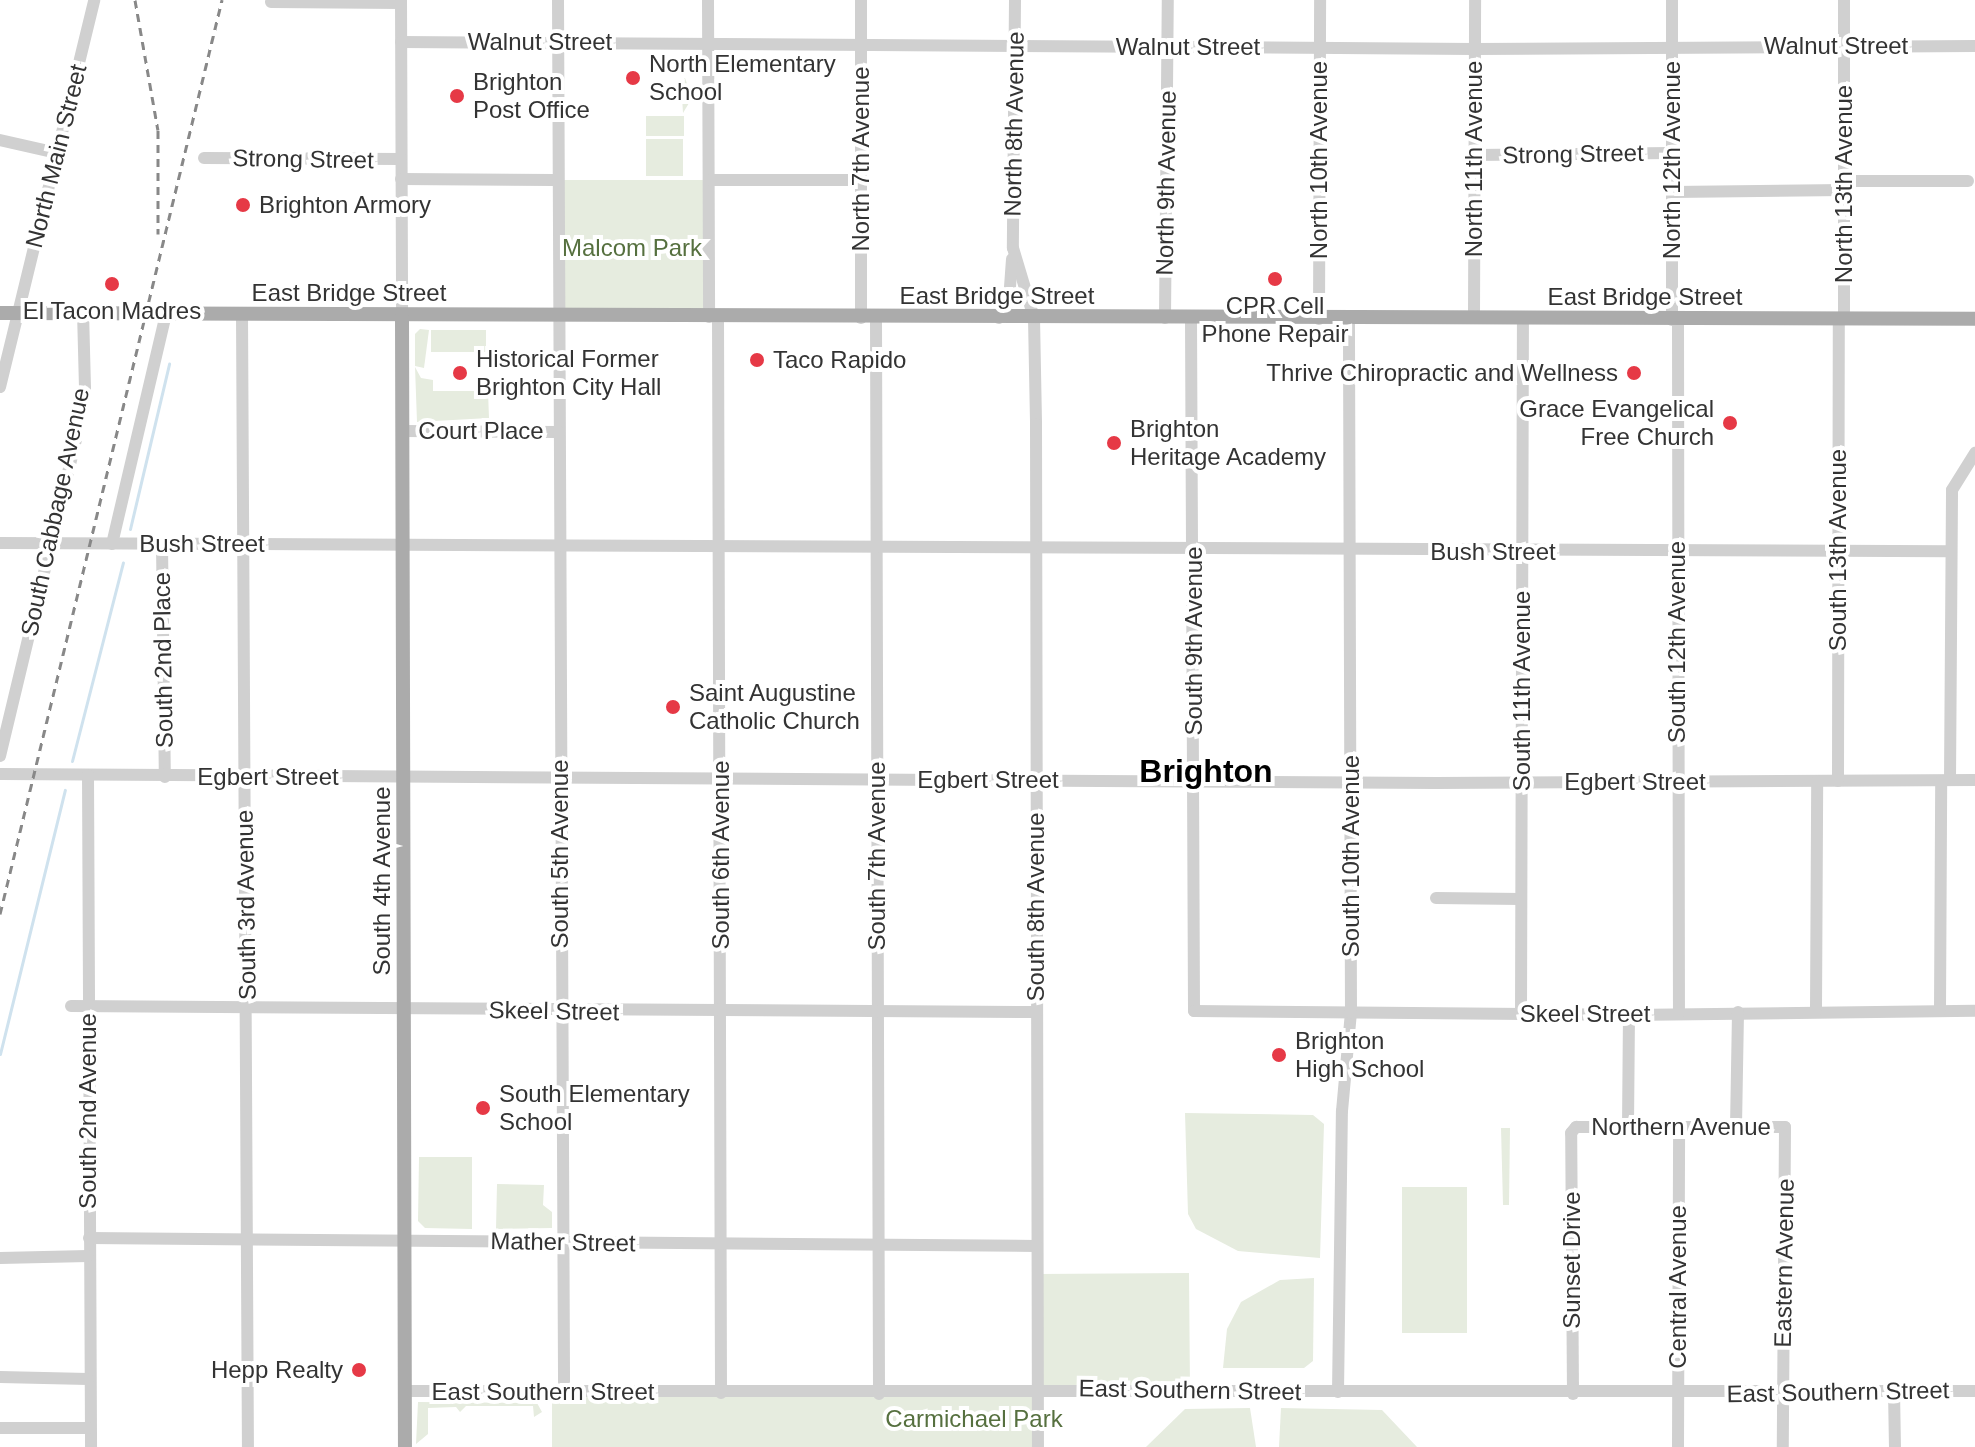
<!DOCTYPE html>
<html>
<head>
<meta charset="utf-8">
<style>
  body { margin:0 }
  #map { position:relative; width:1975px; height:1447px; overflow:hidden; background:#fff; font-family:Arial,sans-serif }
  div>[style] { position:absolute }
  .green>* { inset:0; background:#e6ecdf; transform-origin:0 0 }
  .stream>* { height:3px; margin:-1.5px; padding:0 1.5px; transform-origin:1.5px; border-radius:1.5px; background:#cfe2ee }
  .minor>* { height:12px; margin:-6px; padding:0 6px; transform-origin:6px; border-radius:6px; background:#d0d0d0 }
  .major>* { height:14px; margin:-7px; padding:0 7px; transform-origin:7px; border-radius:7px; background:#ababab }
  .rail>* { height:3px; margin-top:-1.5px; transform-origin:0; background:repeating-linear-gradient(90deg,#888 0 8px,transparent 0 14px) }
  .dots>* { width:22px; height:22px; translate:-50% -50%; box-sizing:border-box; border:4px solid #fff; border-radius:50% }
  span { translate:-50% -50%; white-space:nowrap; text-align:center; line-height:1.15; -webkit-text-stroke:8px #fff; paint-order:stroke }
  .street-label { font-size:24px; color:#333 }
  .poi-label { font-size:24px; color:#333 }
  .left { translate:0 -50%; text-align:left }
  .right { translate:-100% -50%; text-align:right }
  .park-label { font-size:24px; color:#56703f }
  .district-label { font-size:32px; color:#000; font-weight:700 }
</style>
</head>
<body>
<div id="map">
  <div class="green">
    <div style="clip-path:polygon(685px 78px,692px 98px,683px 113px,681px 82px)"></div>
    <div style="left:646px;top:116px;width:38px;height:20px"></div>
    <div style="left:646px;top:139px;width:37px;height:37px"></div>
    <div style="left:555px;top:180px;width:154px;height:135px"></div>
    <div style="clip-path:polygon(420px 329px,429px 330px,424px 368px,415px 366px,415px 334px)"></div>
    <div style="left:431px;top:330px;width:55px;height:22px"></div>
    <div style="clip-path:polygon(415px 367px,421px 378px,433px 380px,433px 391px,488px 391px,489px 418px,417px 422px)"></div>
    <div style="clip-path:polygon(1185px 1113px,1313px 1115px,1324px 1124px,1320px 1258px,1238px 1251px,1196px 1229px,1188px 1214px)"></div>
    <div style="clip-path:polygon(1501px 1128px,1510px 1128px,1509px 1205px,1503px 1205px)"></div>
    <div style="clip-path:polygon(419px 1157px,472px 1157px,472px 1229px,425px 1228px,418px 1221px)"></div>
    <div style="clip-path:polygon(497px 1184px,544px 1185px,543px 1205px,552px 1212px,552px 1228px,496px 1229px)"></div>
    <div style="left:1402px;top:1187px;width:65px;height:146px"></div>
    <div style="clip-path:polygon(1189px 1273px,1190px 1390px,1038px 1389px,1038px 1447px,552px 1447px,552px 1393px,1037px 1389px,1037px 1274px)"></div>
    <div style="clip-path:polygon(1314px 1278px,1313px 1361px,1304px 1368px,1223px 1368px,1227px 1329px,1241px 1302px,1280px 1280px)"></div>
    <div style="clip-path:polygon(418px 1402px,537px 1403px,542px 1412px,534px 1417px,533px 1406px,466px 1406px,460px 1412px,456px 1407px,428px 1408px,428px 1434px,416px 1444px)"></div>
    <div style="clip-path:polygon(1250px 1408px,1256px 1447px,1146px 1447px,1185px 1409px)"></div>
    <div style="clip-path:polygon(1281px 1408px,1382px 1410px,1417px 1447px,1279px 1447px)"></div>
  </div>
  <div class="stream">
    <div style="left:130px;top:529px;width:170px;rotate:-76.7deg"></div>
    <div style="left:72px;top:761px;width:205px;rotate:-75.6deg"></div>
    <div style="left:0;top:1054px;width:272px;rotate:-76.2deg"></div>
  </div>
  <div class="minor">
    <div style="left:401px;top:0;width:316px;rotate:89.8deg"></div>
    <div style="left:558px;top:0;width:1393px;rotate:89.75deg"></div>
    <div style="left:708px;top:0;width:317px;rotate:89.8deg"></div>
    <div style="left:861px;top:0;width:318px;rotate:90deg"></div>
    <div style="left:1015px;top:0;width:248px;rotate:90.5deg"></div>
    <div style="left:1013px;top:248px;width:73px;rotate:73.3deg"></div>
    <div style="left:1034px;top:318px;width:106px;rotate:88.9deg"></div>
    <div style="left:1036px;top:424px;width:1023px;rotate:89.89deg"></div>
    <div style="left:1672px;top:0;width:320px;rotate:90deg"></div>
    <div style="left:1844px;top:0;width:319px;rotate:90deg"></div>
    <div style="left:271px;top:2px;width:130px;rotate:0.4deg"></div>
    <div style="left:401px;top:42px;width:1073px;rotate:0.37deg"></div>
    <div style="left:1474px;top:49px;width:501px;rotate:-0.34deg"></div>
    <div style="left:0;top:140px;width:58px;rotate:12.8deg"></div>
    <div style="left:1474px;top:155px;width:198px;rotate:-0.6deg"></div>
    <div style="left:204px;top:158px;width:197px;rotate:0.3deg"></div>
    <div style="left:401px;top:179px;width:154px;rotate:0.4deg"></div>
    <div style="left:709px;top:180px;width:152px"></div>
    <div style="left:1844px;top:181px;width:124px"></div>
    <div style="left:1673px;top:192px;width:171px;rotate:-0.7deg"></div>
    <div style="left:242px;top:314px;width:1133px;rotate:89.7deg"></div>
    <div style="left:718px;top:316px;width:1077px;rotate:89.84deg"></div>
    <div style="left:876px;top:318px;width:1076px;rotate:89.84deg"></div>
    <div style="left:999px;top:318px;width:20px;rotate:-60deg"></div>
    <div style="left:1009px;top:301px;width:42px;rotate:-85.9deg"></div>
    <div style="left:1165px;top:318px;width:318px;rotate:-89.5deg"></div>
    <div style="left:1474px;top:318px;width:318px;rotate:-89.8deg"></div>
    <div style="left:1191px;top:319px;width:692px;rotate:89.75deg"></div>
    <div style="left:1194px;top:1011px;width:435px;rotate:0.5deg"></div>
    <div style="left:1629px;top:1015px;width:346px;rotate:-0.7deg"></div>
    <div style="left:1319px;top:319px;width:319px;rotate:-89.8deg"></div>
    <div style="left:1678px;top:320px;width:693px;rotate:89.92deg"></div>
    <div style="left:0;top:387px;width:398px;rotate:-76.3deg"></div>
    <div style="left:403px;top:431px;width:156px;rotate:0.4deg"></div>
    <div style="left:0;top:543px;width:1950px;rotate:0.24deg"></div>
    <div style="left:112px;top:544px;width:237px;rotate:-76.8deg"></div>
    <div style="left:162px;top:544px;width:233px;rotate:89.3deg"></div>
    <div style="left:0;top:756px;width:326px;rotate:-76.5deg"></div>
    <div style="left:76px;top:439px;width:52px;rotate:-80deg"></div>
    <div style="left:85px;top:388px;width:74px;rotate:-91.5deg"></div>
    <div style="left:0;top:774px;width:1436px;rotate:0.36deg"></div>
    <div style="left:1436px;top:783px;width:539px;rotate:-0.32deg"></div>
    <div style="left:88px;top:775px;width:672px;rotate:89.74deg"></div>
    <div style="left:1950px;top:780px;width:290px;rotate:-89.6deg"></div>
    <div style="left:1952px;top:490px;width:44px;rotate:-58.1deg"></div>
    <div style="left:1838px;top:781px;width:462px;rotate:-89.9deg"></div>
    <div style="left:1436px;top:898px;width:85px;rotate:0.7deg"></div>
    <div style="left:71px;top:1006px;width:966px;rotate:0.36deg"></div>
    <div style="left:1816px;top:1010px;width:229px;rotate:-89.7deg"></div>
    <div style="left:1940px;top:1010px;width:229px;rotate:-89.7deg"></div>
    <div style="left:1521px;top:1014px;width:695px;rotate:-89.84deg"></div>
    <div style="left:1628px;top:1127px;width:112px;rotate:-89.5deg"></div>
    <div style="left:1736px;top:1127px;width:115px;rotate:-89deg"></div>
    <div style="left:89px;top:1238px;width:948px;rotate:0.48deg"></div>
    <div style="left:0;top:1258px;width:88px;rotate:-1.3deg"></div>
    <div style="left:0;top:1377px;width:88px;rotate:1.3deg"></div>
    <div style="left:406px;top:1391px;width:1569px"></div>
    <div style="left:1894px;top:1391px;width:56px;rotate:89deg"></div>
    <div style="left:1338px;top:1392px;width:281px;rotate:-89.2deg"></div>
    <div style="left:1342px;top:1111px;width:98px;rotate:-84.8deg"></div>
    <div style="left:1351px;top:1013px;width:693px;rotate:-90.17deg"></div>
    <div style="left:1573px;top:1394px;width:261px;rotate:-90.4deg"></div>
    <div style="left:1571px;top:1133px;width:8px;rotate:-50deg"></div>
    <div style="left:1576px;top:1127px;width:209px"></div>
    <div style="left:1785px;top:1127px;width:320px;rotate:90.4deg"></div>
    <div style="left:0;top:1428px;width:90px"></div>
    <div style="left:1678px;top:1447px;width:320px;rotate:-89.8deg"></div>
  </div>
  <div class="major">
    <div style="left:0;top:313px;width:1975px;rotate:0.17deg"></div>
    <div style="left:402px;top:316px;width:1131px;rotate:89.85deg"></div>
  </div>
  <div class="rail">
    <div style="left:135px;top:0;width:132px;rotate:80deg"></div>
    <div style="left:158px;top:130px;width:104px;rotate:90deg"></div>
    <div style="left:0;top:914px;width:941px;rotate:-76.35deg"></div>
  </div>
  <div class="dots">
    <div style="left:633px;top:78px;background:#e63946"></div>
    <div style="left:457px;top:96px;background:#e63946"></div>
    <div style="left:243px;top:205px;background:#e63946"></div>
    <div style="left:1275px;top:279px;background:#e63946"></div>
    <div style="left:112px;top:284px;background:#e63946"></div>
    <div style="left:757px;top:360px;background:#e63946"></div>
    <div style="left:460px;top:373px;background:#e63946"></div>
    <div style="left:1634px;top:373px;background:#e63946"></div>
    <div style="left:1730px;top:423px;background:#e63946"></div>
    <div style="left:1114px;top:443px;background:#e63946"></div>
    <div style="left:673px;top:707px;background:#e63946"></div>
    <div style="left:1279px;top:1055px;background:#e63946"></div>
    <div style="left:483px;top:1108px;background:#e63946"></div>
    <div style="left:359px;top:1370px;background:#e63946"></div>
  </div>
  <div class="street-label">
    <span style="left:540px;top:42px">Walnut Street</span>
    <span style="left:1836px;top:46px">Walnut Street</span>
    <span style="left:1188px;top:47px">Walnut Street</span>
    <span style="left:1014px;top:124px;rotate:-89deg">North 8th Avenue</span>
    <span style="left:1573px;top:154px;rotate:-1deg">Strong Street</span>
    <span style="left:56px;top:156px;rotate:-76deg">North Main Street</span>
    <span style="left:303px;top:159px;rotate:1deg">Strong Street</span>
    <span style="left:861px;top:159px;rotate:-90deg">North 7th Avenue</span>
    <span style="left:1474px;top:159px;rotate:-90deg">North 11th Avenue</span>
    <span style="left:1319px;top:160px;rotate:-90deg">North 10th Avenue</span>
    <span style="left:1672px;top:160px;rotate:-90deg">North 12th Avenue</span>
    <span style="left:1166px;top:183px;rotate:-89deg">North 9th Avenue</span>
    <span style="left:1844px;top:184px;rotate:-90deg">North 13th Avenue</span>
    <span style="left:349px;top:293px">East Bridge Street</span>
    <span style="left:997px;top:296px">East Bridge Street</span>
    <span style="left:1645px;top:297px">East Bridge Street</span>
    <span style="left:481px;top:431px">Court Place</span>
    <span style="left:55px;top:512px;rotate:-78deg">South Cabbage Avenue</span>
    <span style="left:202px;top:544px">Bush Street</span>
    <span style="left:1838px;top:550px;rotate:-90deg">South 13th Avenue</span>
    <span style="left:1493px;top:552px">Bush Street</span>
    <span style="left:1194px;top:641px;rotate:-90deg">South 9th Avenue</span>
    <span style="left:1677px;top:642px;rotate:-90deg">South 12th Avenue</span>
    <span style="left:163px;top:660px;rotate:-91deg">South 2nd Place</span>
    <span style="left:1522px;top:691px;rotate:-90deg">South 11th Avenue</span>
    <span style="left:268px;top:777px">Egbert Street</span>
    <span style="left:988px;top:780px">Egbert Street</span>
    <span style="left:1635px;top:782px">Egbert Street</span>
    <span style="left:560px;top:854px;rotate:-90deg">South 5th Avenue</span>
    <span style="left:721px;top:855px;rotate:-90deg">South 6th Avenue</span>
    <span style="left:877px;top:856px;rotate:-90deg">South 7th Avenue</span>
    <span style="left:1351px;top:856px;rotate:-90deg">South 10th Avenue</span>
    <span style="left:382px;top:881px;rotate:-90deg">South 4th Avenue</span>
    <span style="left:246px;top:905px;rotate:-91deg">South 3rd Avenue</span>
    <span style="left:1036px;top:907px;rotate:-90deg">South 8th Avenue</span>
    <span style="left:554px;top:1011px;rotate:1deg">Skeel Street</span>
    <span style="left:1585px;top:1014px">Skeel Street</span>
    <span style="left:88px;top:1111px;rotate:-90deg">South 2nd Avenue</span>
    <span style="left:1681px;top:1127px">Northern Avenue</span>
    <span style="left:563px;top:1242px;rotate:1deg">Mather Street</span>
    <span style="left:1572px;top:1260px;rotate:-90deg">Sunset Drive</span>
    <span style="left:1784px;top:1263px;rotate:-89deg">Eastern Avenue</span>
    <span style="left:1678px;top:1287px;rotate:-90deg">Central Avenue</span>
    <span style="left:1190px;top:1390px;rotate:1deg">East Southern Street</span>
    <span style="left:543px;top:1392px">East Southern Street</span>
    <span style="left:1838px;top:1392px;rotate:-1deg">East Southern Street</span>
  </div>
  <div class="poi-label">
    <span class="left" style="left:649px;top:78px">North Elementary<br>School</span>
    <span class="left" style="left:473px;top:96px">Brighton<br>Post Office</span>
    <span class="left" style="left:259px;top:205px">Brighton Armory</span>
    <span style="left:1275px;top:320px">CPR Cell<br>Phone Repair</span>
    <span style="left:112px;top:311px">El Tacon Madres</span>
    <span class="left" style="left:476px;top:373px">Historical Former<br>Brighton City Hall</span>
    <span class="left" style="left:773px;top:360px">Taco Rapido</span>
    <span class="right" style="left:1618px;top:373px">Thrive Chiropractic and Wellness</span>
    <span class="right" style="left:1714px;top:423px">Grace Evangelical<br>Free Church</span>
    <span class="left" style="left:1130px;top:443px">Brighton<br>Heritage Academy</span>
    <span class="left" style="left:689px;top:707px">Saint Augustine<br>Catholic Church</span>
    <span class="left" style="left:1295px;top:1055px">Brighton<br>High School</span>
    <span class="left" style="left:499px;top:1108px">South Elementary<br>School</span>
    <span class="right" style="left:343px;top:1370px">Hepp Realty</span>
  </div>
  <div class="park-label">
    <span style="left:632px;top:248px">Malcom Park</span>
    <span style="left:974px;top:1419px">Carmichael Park</span>
  </div>
  <div class="district-label">
    <span style="left:1206px;top:771px">Brighton</span>
  </div>
</div>
</body>
</html>
